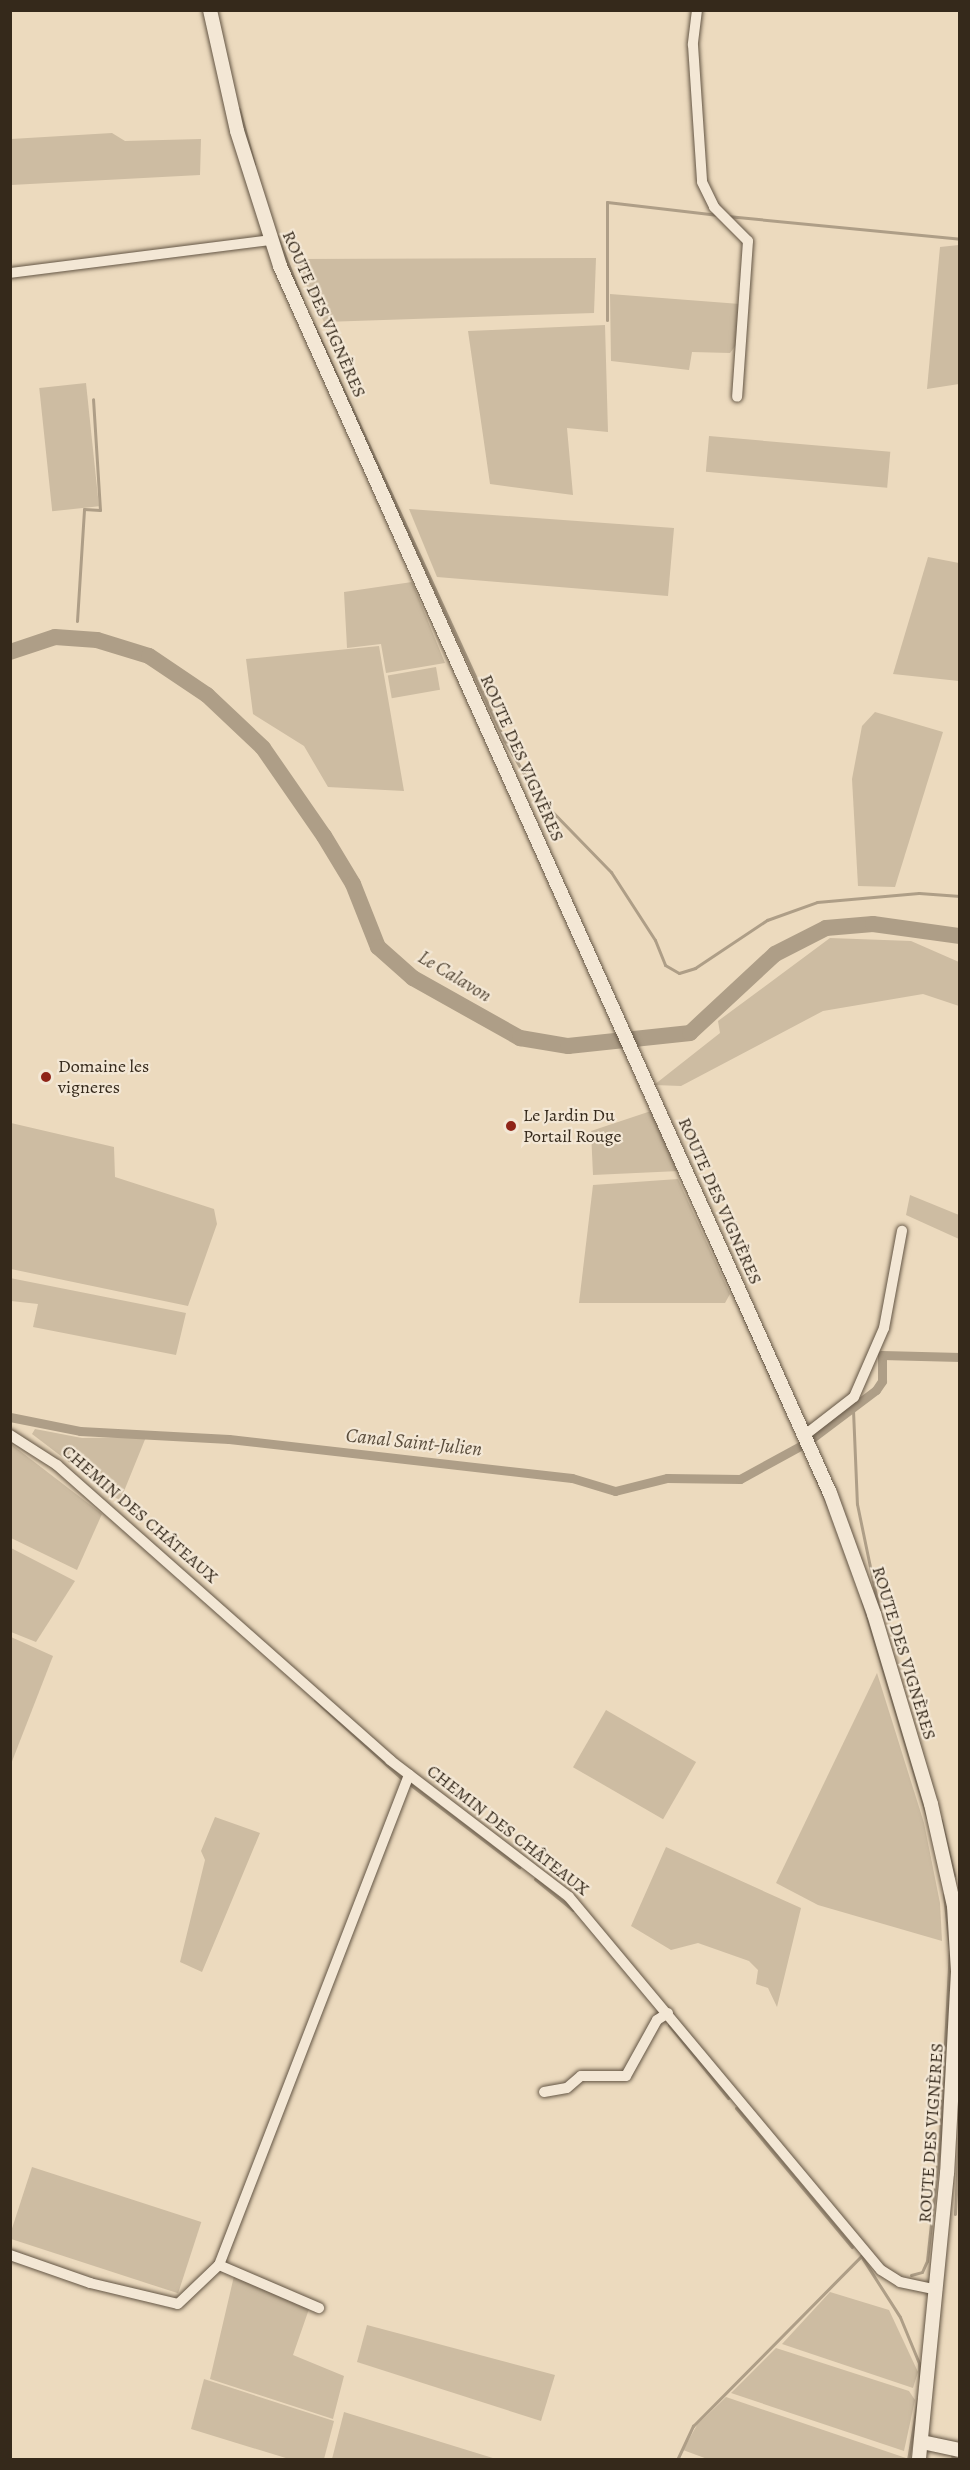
<!DOCTYPE html>
<html>
<head>
<meta charset="utf-8">
<style>
  body { margin:0 }
  #map { position:relative; width:970px; height:2470px; overflow:hidden; background:#ecdabe; font-family:Alegreya,serif }
  div>[style] { position:absolute }
  .green>* { inset:0; background:#cdbca2; transform-origin:0 0 }
  .stream>* { height:3px; margin:-1.5px; padding:0 1.5px; transform-origin:1.5px; border-radius:1.5px; background:#ae9e87 }
  .canal>* { height:9px; margin:-4.5px; padding:0 4.5px; transform-origin:4.5px; border-radius:4.5px; background:#ae9e87 }
  .river>* { height:16px; margin:-8px; padding:0 8px; transform-origin:8px; border-radius:8px; background:#ae9e87 }
  .roads { filter:drop-shadow(0 0 2px #635544) drop-shadow(0 0 2px #635544) }
  .street>* { height:10px; margin:-5px; padding:0 5px; transform-origin:5px; border-radius:5px; background:#f3e7d5 }
  .secondary>* { height:14px; margin:-7px; padding:0 7px; transform-origin:7px; border-radius:7px; background:#f3e7d5 }
  .dots>* { width:16px; height:16px; translate:-50% -50%; box-sizing:border-box; border:3px solid #f3e7d5; border-radius:50% }
  span { translate:-50% -50%; white-space:nowrap; text-align:center; line-height:1.15; -webkit-text-stroke:4.5px #f3e7d5; paint-order:stroke }
  .street-label { font-size:18px; color:#35291b }
  .poi-label { font-size:18px; color:#35291b }
  .left { translate:0 -50%; text-align:left }
  .water-label { font-size:20px; color:#594c3b; font-style:italic }
  .frame { position:absolute; inset:0; border:12px solid #35291b; pointer-events:none }
</style>
</head>
<body>
<div id="map">
  <div class="green">
    <div style="clip-path:polygon(112px 133px,125px 141px,201px 139px,200px 175px,11px 185px,11px 139px)"></div>
    <div style="clip-path:polygon(959px 245px,959px 384px,927px 389px,940px 247px)"></div>
    <div style="clip-path:polygon(596px 258px,594px 313px,324px 322px,294px 259px)"></div>
    <div style="clip-path:polygon(610px 294px,740px 304px,736px 345px,730px 353px,692px 352px,689px 370px,611px 361px)"></div>
    <div style="clip-path:polygon(605px 325px,608px 432px,567px 428px,573px 495px,490px 484px,468px 331px)"></div>
    <div style="left:86px;top:383px;width:124px;height:47px;rotate:84deg"></div>
    <div style="left:709px;top:436px;width:182px;height:36px;rotate:5deg"></div>
    <div style="clip-path:polygon(409px 509px,674px 528px,668px 596px,437px 577px)"></div>
    <div style="clip-path:polygon(928px 557px,959px 563px,959px 681px,893px 674px)"></div>
    <div style="clip-path:polygon(412px 582px,445px 663px,386px 673px,381px 644px,347px 648px,344px 592px)"></div>
    <div style="clip-path:polygon(379px 646px,404px 791px,328px 787px,304px 746px,253px 714px,246px 659px)"></div>
    <div style="left:436px;top:667px;width:23px;height:49px;rotate:80deg"></div>
    <div style="clip-path:polygon(875px 712px,943px 732px,895px 887px,858px 886px,852px 779px,862px 726px)"></div>
    <div style="clip-path:polygon(830px 938px,911px 941px,959px 962px,959px 1006px,923px 994px,823px 1011px,681px 1086px,654px 1085px,720px 1033px,718px 1021px)"></div>
    <div style="clip-path:polygon(651px 1111px,679px 1171px,593px 1175px,591px 1131px)"></div>
    <div style="clip-path:polygon(11px 1123px,114px 1147px,115px 1177px,214px 1209px,217px 1224px,188px 1306px,11px 1269px)"></div>
    <div style="clip-path:polygon(678px 1179px,730px 1294px,725px 1303px,579px 1303px,593px 1185px)"></div>
    <div style="clip-path:polygon(910px 1195px,959px 1215px,959px 1239px,906px 1215px)"></div>
    <div style="clip-path:polygon(10px 1278px,186px 1313px,176px 1355px,33px 1327px,38px 1304px,11px 1301px)"></div>
    <div style="clip-path:polygon(35px 1429px,82px 1438px,146px 1437px,120px 1501px,32px 1434px)"></div>
    <div style="clip-path:polygon(11px 1444px,102px 1514px,77px 1570px,11px 1538px)"></div>
    <div style="clip-path:polygon(11px 1548px,75px 1581px,36px 1642px,11px 1632px)"></div>
    <div style="clip-path:polygon(11px 1637px,53px 1656px,11px 1764px)"></div>
    <div style="clip-path:polygon(877px 1673px,924px 1823px,940px 1903px,942px 1941px,818px 1905px,776px 1883px)"></div>
    <div style="left:606px;top:1710px;width:104px;height:66px;rotate:30deg"></div>
    <div style="clip-path:polygon(215px 1817px,260px 1833px,202px 1972px,180px 1962px,205px 1860px,201px 1851px)"></div>
    <div style="clip-path:polygon(666px 1847px,801px 1908px,777px 2007px,768px 1988px,756px 1984px,758px 1970px,749px 1961px,698px 1943px,671px 1950px,631px 1926px)"></div>
    <div style="left:32px;top:2167px;width:178px;height:75px;rotate:18deg"></div>
    <div style="clip-path:polygon(234px 2276px,309px 2309px,293px 2355px,344px 2376px,333px 2419px,210px 2379px)"></div>
    <div style="clip-path:polygon(830px 2292px,889px 2310px,918px 2372px,913px 2388px,782px 2344px)"></div>
    <div style="clip-path:polygon(367px 2325px,555px 2375px,541px 2421px,357px 2362px)"></div>
    <div style="clip-path:polygon(776px 2348px,909px 2391px,915px 2400px,904px 2451px,731px 2393px)"></div>
    <div style="clip-path:polygon(204px 2379px,334px 2421px,324px 2459px,289px 2459px,191px 2429px)"></div>
    <div style="clip-path:polygon(726px 2397px,906px 2458px,905px 2459px,710px 2460px,683px 2450px,697px 2425px)"></div>
    <div style="clip-path:polygon(344px 2412px,496px 2459px,332px 2459px)"></div>
  </div>
  <div class="stream">
    <div style="left:239px;top:109px;width:57px;rotate:74.7deg"></div>
    <div style="left:727px;top:216px;width:234px;rotate:5.6deg"></div>
    <div style="left:277px;top:236px;width:68px;rotate:68.4deg"></div>
    <div style="left:607px;top:320px;width:118px;rotate:-90deg"></div>
    <div style="left:607px;top:202px;width:112px;rotate:6.7deg"></div>
    <div style="left:313px;top:324px;width:458px;rotate:65.3deg"></div>
    <div style="left:504px;top:740px;width:66px;rotate:59.2deg"></div>
    <div style="left:538px;top:797px;width:105px;rotate:45.8deg"></div>
    <div style="left:611px;top:872px;width:81px;rotate:57.1deg"></div>
    <div style="left:655px;top:940px;width:27px;rotate:68deg"></div>
    <div style="left:665px;top:965px;width:16px;rotate:30deg"></div>
    <div style="left:679px;top:973px;width:17px;rotate:-17deg"></div>
    <div style="left:695px;top:968px;width:87px;rotate:-33.7deg"></div>
    <div style="left:767px;top:920px;width:53px;rotate:-19.8deg"></div>
    <div style="left:817px;top:902px;width:102px;rotate:-5deg"></div>
    <div style="left:919px;top:893px;width:41px;rotate:4.2deg"></div>
    <div style="left:77px;top:621px;width:112px;rotate:-86.4deg"></div>
    <div style="left:84px;top:509px;width:16px;rotate:4deg"></div>
    <div style="left:100px;top:510px;width:111px;rotate:-93.6deg"></div>
    <div style="left:711px;top:1243px;width:176px;rotate:65.9deg"></div>
    <div style="left:853px;top:1410px;width:94px;rotate:87.6deg"></div>
    <div style="left:857px;top:1504px;width:108px;rotate:78.3deg"></div>
    <div style="left:814px;top:1473px;width:39px;rotate:67deg"></div>
    <div style="left:862px;top:1600px;width:227px;rotate:73.3deg"></div>
    <div style="left:315px;top:1700px;width:116px;rotate:42.2deg"></div>
    <div style="left:411px;top:1785px;width:136px;rotate:37.2deg"></div>
    <div style="left:941px;top:1820px;width:57px;rotate:76.7deg"></div>
    <div style="left:535px;top:1879px;width:49px;rotate:39.2deg"></div>
    <div style="left:669px;top:2025px;width:94px;rotate:51.1deg"></div>
    <div style="left:736px;top:2108px;width:181px;rotate:50.2deg"></div>
    <div style="left:955px;top:2214px;width:98px;rotate:-87.1deg"></div>
    <div style="left:911px;top:2275px;width:11px;rotate:-15deg"></div>
    <div style="left:922px;top:2272px;width:12px;rotate:-66deg"></div>
    <div style="left:927px;top:2261px;width:123px;rotate:-83.9deg"></div>
    <div style="left:940px;top:2139px;width:189px;rotate:-87deg"></div>
    <div style="left:950px;top:1950px;width:56px;rotate:-96.1deg"></div>
    <div style="left:952px;top:2456px;width:7px;rotate:34deg"></div>
    <div style="left:677px;top:2460px;width:38px;rotate:-65deg"></div>
    <div style="left:693px;top:2426px;width:239px;rotate:-45.3deg"></div>
    <div style="left:861px;top:2256px;width:72px;rotate:57.4deg"></div>
    <div style="left:900px;top:2317px;width:50px;rotate:67.6deg"></div>
    <div style="left:919px;top:2363px;width:21px;rotate:87deg"></div>
    <div style="left:908px;top:2460px;width:62px;rotate:-80.7deg"></div>
  </div>
  <div class="canal">
    <div style="left:10px;top:1417px;width:71px;rotate:11.3deg"></div>
    <div style="left:80px;top:1431px;width:149px;rotate:3.1deg"></div>
    <div style="left:229px;top:1439px;width:345px;rotate:6.5deg"></div>
    <div style="left:572px;top:1478px;width:45px;rotate:16.8deg"></div>
    <div style="left:615px;top:1491px;width:54px;rotate:-14deg"></div>
    <div style="left:667px;top:1478px;width:73px;rotate:0.8deg"></div>
    <div style="left:740px;top:1479px;width:71px;rotate:-28.7deg"></div>
    <div style="left:811px;top:1439px;width:81px;rotate:-37deg"></div>
    <div style="left:876px;top:1390px;width:11px;rotate:-56deg"></div>
    <div style="left:882px;top:1381px;width:26px;rotate:-90deg"></div>
    <div style="left:882px;top:1355px;width:78px;rotate:1.5deg"></div>
  </div>
  <div class="river">
    <div style="left:10px;top:652px;width:47px;rotate:-18.4deg"></div>
    <div style="left:55px;top:637px;width:42px;rotate:4.1deg"></div>
    <div style="left:97px;top:640px;width:54px;rotate:17.1deg"></div>
    <div style="left:149px;top:656px;width:70px;rotate:33.9deg"></div>
    <div style="left:207px;top:695px;width:77px;rotate:43.4deg"></div>
    <div style="left:263px;top:748px;width:107px;rotate:55.3deg"></div>
    <div style="left:324px;top:836px;width:56px;rotate:58.9deg"></div>
    <div style="left:353px;top:884px;width:68px;rotate:68.4deg"></div>
    <div style="left:378px;top:947px;width:47px;rotate:41.5deg"></div>
    <div style="left:413px;top:978px;width:123px;rotate:29.3deg"></div>
    <div style="left:520px;top:1038px;width:49px;rotate:9.5deg"></div>
    <div style="left:568px;top:1046px;width:123px;rotate:-6.1deg"></div>
    <div style="left:690px;top:1033px;width:116px;rotate:-42.9deg"></div>
    <div style="left:775px;top:954px;width:57px;rotate:-27deg"></div>
    <div style="left:826px;top:928px;width:47px;rotate:-4.9deg"></div>
    <div style="left:873px;top:924px;width:88px;rotate:7.9deg"></div>
  </div>
  <div class="roads">
    <div class="street">
      <div style="left:697px;top:10px;width:35px;rotate:97deg"></div>
      <div style="left:693px;top:45px;width:137px;rotate:86.2deg"></div>
      <div style="left:702px;top:182px;width:28px;rotate:64deg"></div>
      <div style="left:714px;top:207px;width:48px;rotate:45deg"></div>
      <div style="left:748px;top:241px;width:156px;rotate:94deg"></div>
      <div style="left:10px;top:273px;width:263px;rotate:-7.2deg"></div>
      <div style="left:10px;top:1435px;width:56px;rotate:32.6deg"></div>
      <div style="left:57px;top:1465px;width:445px;rotate:41.5deg"></div>
      <div style="left:390px;top:1760px;width:225px;rotate:37.4deg"></div>
      <div style="left:569px;top:1897px;width:486px;rotate:50.1deg"></div>
      <div style="left:881px;top:2270px;width:22px;rotate:32deg"></div>
      <div style="left:900px;top:2282px;width:38px;rotate:12deg"></div>
      <div style="left:805px;top:1435px;width:62px;rotate:-37.8deg"></div>
      <div style="left:854px;top:1397px;width:75px;rotate:-66.5deg"></div>
      <div style="left:884px;top:1328px;width:99px;rotate:-79.5deg"></div>
      <div style="left:544px;top:2092px;width:23px;rotate:-10deg"></div>
      <div style="left:567px;top:2088px;width:18px;rotate:-41deg"></div>
      <div style="left:581px;top:2076px;width:45px"></div>
      <div style="left:626px;top:2076px;width:64px;rotate:-61deg"></div>
      <div style="left:657px;top:2020px;width:13px;rotate:-32deg"></div>
      <div style="left:10px;top:2255px;width:85px;rotate:19.3deg"></div>
      <div style="left:90px;top:2283px;width:90px;rotate:13.4deg"></div>
      <div style="left:178px;top:2304px;width:57px;rotate:-43.6deg"></div>
      <div style="left:219px;top:2265px;width:526px;rotate:-68.81deg"></div>
      <div style="left:219px;top:2265px;width:109px;rotate:23.3deg"></div>
    </div>
    <div class="secondary">
      <div style="left:210px;top:10px;width:124px;rotate:77.4deg"></div>
      <div style="left:237px;top:131px;width:142px;rotate:72.3deg"></div>
      <div style="left:280px;top:266px;width:1345px;rotate:65.86deg"></div>
      <div style="left:830px;top:1493px;width:129px;rotate:70deg"></div>
      <div style="left:874px;top:1614px;width:198px;rotate:73.3deg"></div>
      <div style="left:931px;top:1804px;width:105px;rotate:77.3deg"></div>
      <div style="left:954px;top:1906px;width:66px;rotate:86.5deg"></div>
      <div style="left:958px;top:1972px;width:201px;rotate:93.1deg"></div>
      <div style="left:947px;top:2173px;width:288px;rotate:95.6deg"></div>
      <div style="left:922px;top:2442px;width:39px;rotate:12deg"></div>
    </div>
  </div>
  <div class="dots">
    <div style="left:46px;top:1077px;background:#8f2418"></div>
    <div style="left:511px;top:1126px;background:#8f2418"></div>
  </div>
  <div class="street-label">
    <span style="left:324px;top:314px;rotate:66deg">ROUTE DES VIGNÈRES</span>
    <span style="left:522px;top:758px;rotate:66deg">ROUTE DES VIGNÈRES</span>
    <span style="left:720px;top:1201px;rotate:66deg">ROUTE DES VIGNÈRES</span>
    <span style="left:140px;top:1514px;rotate:41deg">CHEMIN DES CHÂTEAUX</span>
    <span style="left:904px;top:1653px;rotate:73deg">ROUTE DES VIGNÈRES</span>
    <span style="left:508px;top:1830px;rotate:38deg">CHEMIN DES CHÂTEAUX</span>
    <span style="left:931px;top:2133px;rotate:-86deg">ROUTE DES VIGNÈRES</span>
  </div>
  <div class="poi-label">
    <span class="left" style="left:58px;top:1077px">Domaine les<br>vigneres</span>
    <span class="left" style="left:523px;top:1126px">Le Jardin Du<br>Portail Rouge</span>
  </div>
  <div class="water-label">
    <span style="left:455px;top:976px;rotate:31deg">Le Calavon</span>
    <span style="left:414px;top:1442px;rotate:6deg">Canal Saint-Julien</span>
  </div>
  <div class="frame"></div>
</div>
</body>
</html>
